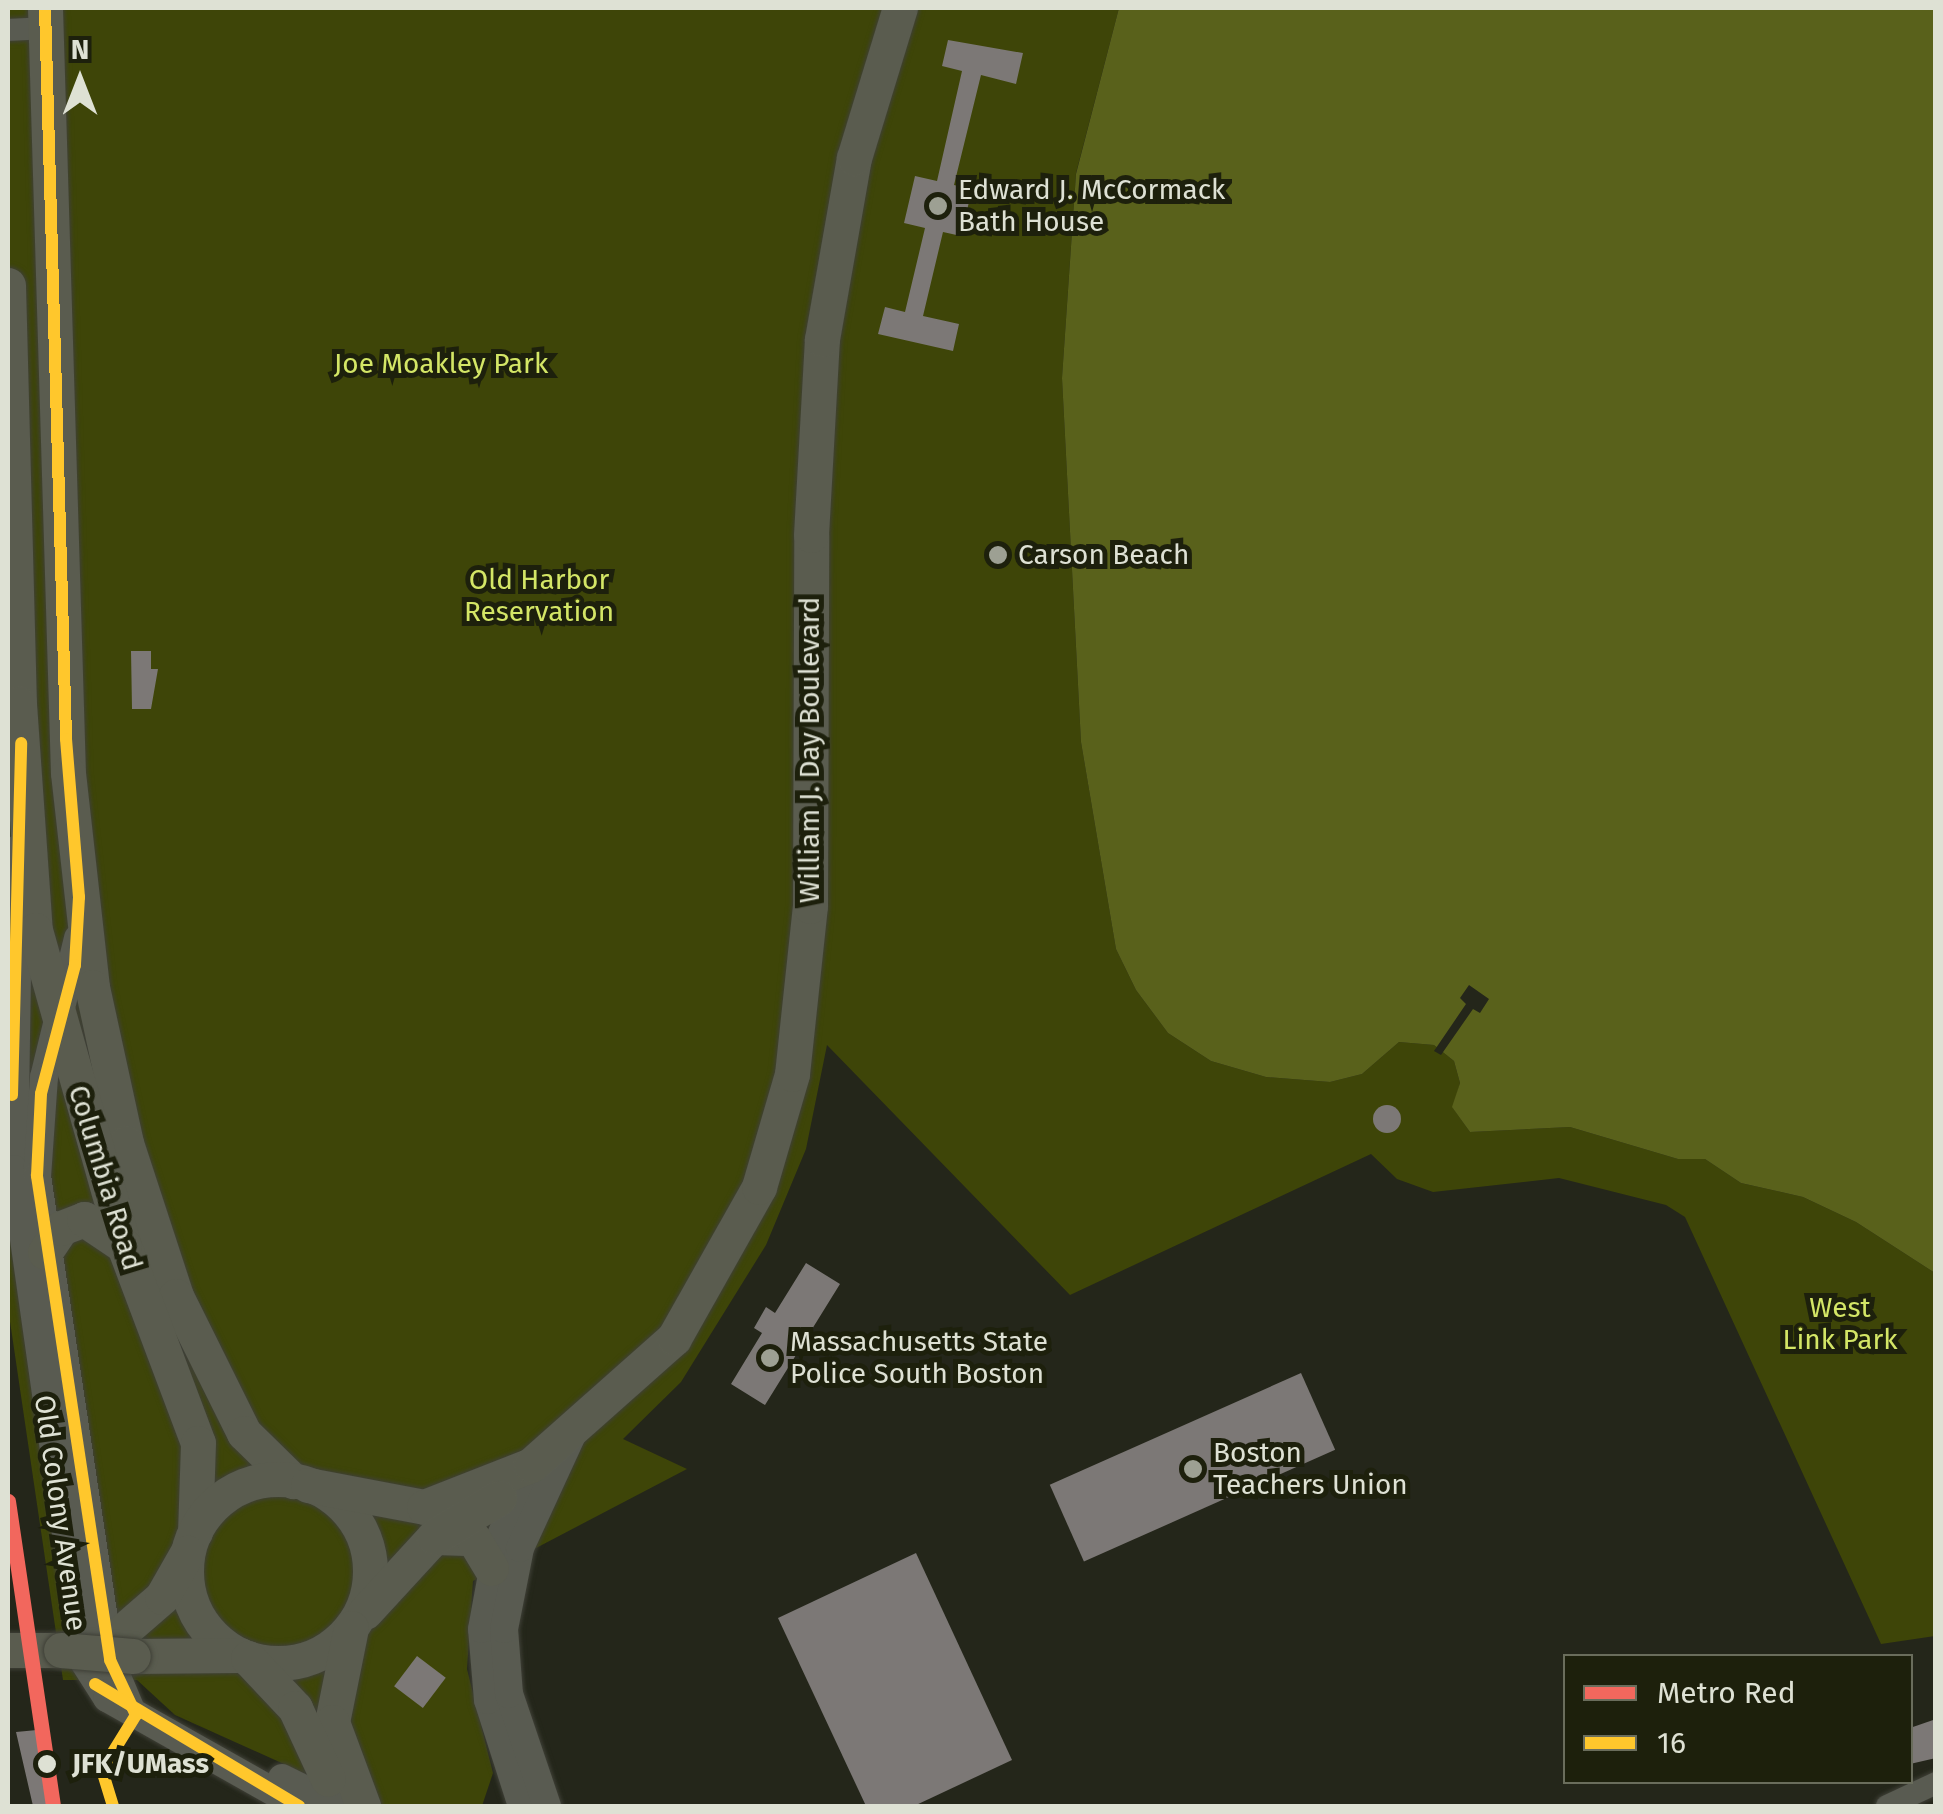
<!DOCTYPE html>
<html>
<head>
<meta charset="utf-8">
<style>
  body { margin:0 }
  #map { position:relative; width:1943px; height:1814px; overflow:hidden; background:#24261a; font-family:"Fira Sans",sans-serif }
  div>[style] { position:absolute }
  .green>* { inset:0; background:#3e4508 }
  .water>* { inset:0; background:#59611b }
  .pier>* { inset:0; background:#24261a }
  .building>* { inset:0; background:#7c7876; transform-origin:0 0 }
  .round { border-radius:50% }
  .roads { filter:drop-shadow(0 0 2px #3f4037) drop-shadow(0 0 2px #3f4037) }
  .minor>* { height:22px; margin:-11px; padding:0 11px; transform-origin:11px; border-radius:11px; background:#595b51 }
  .tertiary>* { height:28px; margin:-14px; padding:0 14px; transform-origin:14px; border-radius:14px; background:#595b51 }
  .primary>* { height:35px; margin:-17.5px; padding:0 17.5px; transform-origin:17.5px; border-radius:17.5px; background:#5a5c4f }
  .primary>.ring { margin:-17.5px; padding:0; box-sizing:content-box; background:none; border:35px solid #5a5c4f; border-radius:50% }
  .bridges { filter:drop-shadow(0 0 2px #3f4037) drop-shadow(0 0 2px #3f4037) }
  .primary-bridge>* { height:35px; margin:-17.5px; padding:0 17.5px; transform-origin:17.5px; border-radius:17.5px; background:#5a5c4f }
  .bus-1>* { height:12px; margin:-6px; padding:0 6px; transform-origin:6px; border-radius:6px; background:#ffc72c }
  .metro-1>* { height:15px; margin:-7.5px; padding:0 7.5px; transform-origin:7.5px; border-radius:7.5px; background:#f2675d }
  .dots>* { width:28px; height:28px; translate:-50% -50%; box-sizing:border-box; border:5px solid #1d200c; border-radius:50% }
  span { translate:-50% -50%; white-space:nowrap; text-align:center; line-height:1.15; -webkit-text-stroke:10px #1d200c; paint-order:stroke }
  .poi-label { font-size:28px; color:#dee1d4 }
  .left { translate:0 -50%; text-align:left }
  .park-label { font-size:28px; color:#d4e666 }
  .street-label { font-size:28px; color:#dee1d4 }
  .stop-label { font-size:28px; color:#dee1d4; font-weight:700 }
  .frame { position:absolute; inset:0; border:10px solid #dee1d4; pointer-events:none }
  .legend { position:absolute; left:1563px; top:1654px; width:350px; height:130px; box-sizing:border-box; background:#1d200c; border:2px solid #6a6d5c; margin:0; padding:12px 18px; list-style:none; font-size:30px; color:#dee1d4 }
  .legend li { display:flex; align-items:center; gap:20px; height:50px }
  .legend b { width:50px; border:2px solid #6a6d5c }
  .north { position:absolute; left:30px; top:30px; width:100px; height:100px; -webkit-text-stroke:8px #1d200c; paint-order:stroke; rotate:0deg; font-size:28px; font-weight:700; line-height:40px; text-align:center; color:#dee1d4 }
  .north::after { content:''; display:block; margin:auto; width:35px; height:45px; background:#dee1d4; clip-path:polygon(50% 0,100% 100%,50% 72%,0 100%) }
</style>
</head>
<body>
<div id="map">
  <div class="green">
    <div style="clip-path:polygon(8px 8px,1119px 8px,1076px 173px,1062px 378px,1081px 742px,1116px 949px,1136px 990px,1168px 1033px,1211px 1061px,1266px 1077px,1330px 1082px,1362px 1074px,1399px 1042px,1434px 1045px,1454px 1061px,1460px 1083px,1453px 1108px,1470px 1132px,1570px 1127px,1678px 1159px,1705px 1159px,1741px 1183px,1803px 1197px,1856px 1222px,1935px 1273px,1935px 1636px,1881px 1644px,1685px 1217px,1666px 1205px,1559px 1178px,1433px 1192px,1397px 1179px,1371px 1154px,1070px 1295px,827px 1045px,806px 1149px,766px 1245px,681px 1382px,623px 1439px,687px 1469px,473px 1581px,467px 1669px,493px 1773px,482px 1806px,377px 1806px,175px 1715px,137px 1680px,63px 1680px,8px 1308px)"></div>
  </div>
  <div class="water">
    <div style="clip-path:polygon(1119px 8px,1935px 8px,1935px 1273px,1856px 1222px,1803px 1197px,1741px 1183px,1705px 1159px,1678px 1159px,1570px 1127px,1470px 1132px,1452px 1107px,1460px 1083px,1454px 1061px,1434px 1045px,1399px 1042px,1362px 1074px,1330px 1082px,1266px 1077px,1211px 1061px,1168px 1033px,1136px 990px,1116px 949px,1081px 742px,1062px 378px,1076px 174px)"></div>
  </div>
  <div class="pier">
    <div style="clip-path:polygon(1469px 985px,1489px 999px,1480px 1013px,1473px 1009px,1441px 1055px,1434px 1051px,1466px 1004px,1460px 998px)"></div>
  </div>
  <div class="building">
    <div style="clip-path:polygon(948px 40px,1023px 53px,1016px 84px,981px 75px,954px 185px,972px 189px,961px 236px,943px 232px,923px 316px,959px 324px,953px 351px,878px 334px,885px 307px,905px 312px,925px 228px,904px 223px,915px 176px,937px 181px,962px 71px,942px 66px)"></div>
    <div style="clip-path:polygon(131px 651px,151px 651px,151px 669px,158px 669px,151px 709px,132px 709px)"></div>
    <div class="round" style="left:1373px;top:1105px;width:28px;height:28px"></div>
    <div style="clip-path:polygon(806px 1263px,840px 1284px,765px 1405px,731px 1384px,762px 1333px,754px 1328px,766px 1307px,775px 1313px)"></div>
    <div style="left:1301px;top:1373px;width:84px;height:275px;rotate:66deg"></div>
    <div style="clip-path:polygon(916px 1553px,1012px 1760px,914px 1806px,866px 1806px,778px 1618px)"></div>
    <div style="left:417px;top:1656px;width:36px;height:38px;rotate:37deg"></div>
    <div style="clip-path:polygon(1936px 1719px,1936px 1758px,1910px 1764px,1910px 1728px)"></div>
    <div style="clip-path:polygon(37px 1730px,45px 1781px,49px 1806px,33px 1806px,16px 1732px)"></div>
  </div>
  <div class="roads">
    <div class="minor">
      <div style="left:8px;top:30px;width:38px;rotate:-3deg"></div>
      <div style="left:1887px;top:1806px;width:54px;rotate:-25.1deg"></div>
    </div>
    <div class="tertiary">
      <div style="left:19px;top:848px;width:321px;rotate:90.9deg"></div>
      <div style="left:14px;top:1169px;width:498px;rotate:81.9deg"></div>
      <div style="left:84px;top:1662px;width:43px;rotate:57.4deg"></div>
      <div style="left:107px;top:1698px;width:220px;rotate:29.4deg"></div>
      <div style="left:78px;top:938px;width:143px;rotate:103.7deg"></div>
      <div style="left:44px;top:1077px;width:99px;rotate:94deg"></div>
      <div style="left:37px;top:1176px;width:489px;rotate:81.4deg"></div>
      <div style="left:110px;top:1660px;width:54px;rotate:67.2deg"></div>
      <div style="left:282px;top:1778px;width:64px;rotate:26.2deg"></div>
      <div style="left:522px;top:1806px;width:111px;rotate:-107.8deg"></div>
      <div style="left:488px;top:1700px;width:71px;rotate:-94.8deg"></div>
      <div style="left:482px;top:1629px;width:88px;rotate:-79.6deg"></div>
      <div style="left:498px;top:1542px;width:84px;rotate:-66.8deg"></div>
      <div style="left:547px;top:1806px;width:118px;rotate:-108.7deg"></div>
      <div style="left:509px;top:1694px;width:65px;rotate:-94.4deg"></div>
      <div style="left:504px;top:1629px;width:83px;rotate:-78.8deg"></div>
      <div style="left:520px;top:1548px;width:122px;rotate:-65.3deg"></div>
    </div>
    <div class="primary">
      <div style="left:45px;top:8px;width:765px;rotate:88.28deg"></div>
      <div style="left:68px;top:773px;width:215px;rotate:83.6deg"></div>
      <div style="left:92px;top:987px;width:160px;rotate:77.7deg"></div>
      <div style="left:126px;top:1143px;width:161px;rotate:71.9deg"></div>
      <div style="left:176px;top:1296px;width:153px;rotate:63.6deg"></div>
      <div style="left:244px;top:1433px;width:69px;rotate:44.4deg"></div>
      <div style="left:8px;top:285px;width:419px;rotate:88.5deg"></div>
      <div style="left:19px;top:704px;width:227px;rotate:86deg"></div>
      <div style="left:35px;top:930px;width:328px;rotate:74.3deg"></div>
      <div style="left:124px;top:1246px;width:210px;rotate:69.4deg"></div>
      <div style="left:198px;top:1443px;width:89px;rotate:91.9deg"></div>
      <div style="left:45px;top:1252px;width:29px;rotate:-56deg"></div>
      <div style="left:61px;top:1228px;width:25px;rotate:-21deg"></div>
      <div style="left:84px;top:1219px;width:48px;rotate:34deg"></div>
      <div class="ring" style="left:186px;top:1479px;width:149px;height:149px"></div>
      <div style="left:308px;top:1485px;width:118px;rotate:10.7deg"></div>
      <div style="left:424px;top:1507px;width:115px;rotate:-21.4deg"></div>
      <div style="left:531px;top:1465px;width:191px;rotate:-41.6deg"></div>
      <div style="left:674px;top:1338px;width:173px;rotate:-60.6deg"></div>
      <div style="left:759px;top:1187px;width:118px;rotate:-73.7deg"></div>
      <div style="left:792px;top:1074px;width:169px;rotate:-83.9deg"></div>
      <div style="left:810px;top:906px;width:371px;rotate:-89.8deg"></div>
      <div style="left:811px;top:535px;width:196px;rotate:-86.8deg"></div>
      <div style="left:822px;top:339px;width:184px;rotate:-80deg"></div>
      <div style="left:854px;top:158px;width:157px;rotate:-73deg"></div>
      <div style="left:435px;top:1537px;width:38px;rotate:2deg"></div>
      <div style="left:473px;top:1538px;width:35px;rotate:59deg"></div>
      <div style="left:365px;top:1612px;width:102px;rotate:-47.4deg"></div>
      <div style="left:434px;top:1537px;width:76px;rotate:-31deg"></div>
      <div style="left:351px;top:1628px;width:96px;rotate:101.4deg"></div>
      <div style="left:332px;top:1722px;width:90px;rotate:69.7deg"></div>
      <div style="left:124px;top:1630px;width:50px;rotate:-41deg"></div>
      <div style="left:162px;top:1597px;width:51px;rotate:-60.4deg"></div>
      <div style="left:8px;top:1650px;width:53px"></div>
      <div style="left:133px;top:1656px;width:107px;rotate:-0.5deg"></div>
      <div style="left:248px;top:1658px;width:69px;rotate:46.8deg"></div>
      <div style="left:295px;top:1708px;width:78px;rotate:65.1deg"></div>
    </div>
  </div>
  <div class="bridges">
    <div class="primary-bridge">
      <div style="left:61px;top:1650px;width:72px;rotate:4.8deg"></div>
    </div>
  </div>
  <div class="bus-1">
    <div style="left:45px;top:8px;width:731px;rotate:88.35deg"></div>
    <div style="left:66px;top:739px;width:159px;rotate:85.3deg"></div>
    <div style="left:79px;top:897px;width:68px;rotate:93.4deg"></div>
    <div style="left:75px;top:965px;width:133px;rotate:104.8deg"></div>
    <div style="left:41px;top:1094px;width:82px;rotate:92.8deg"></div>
    <div style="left:37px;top:1176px;width:489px;rotate:81.4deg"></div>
    <div style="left:110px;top:1660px;width:61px;rotate:64.7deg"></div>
    <div style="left:12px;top:1095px;width:352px;rotate:-88.5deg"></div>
    <div style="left:95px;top:1684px;width:238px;rotate:30.9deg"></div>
    <div style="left:113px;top:1806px;width:38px;rotate:-107deg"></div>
    <div style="left:102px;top:1770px;width:65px;rotate:-58.3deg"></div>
  </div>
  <div class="metro-1">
    <div style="left:8px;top:1501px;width:308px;rotate:81.6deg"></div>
  </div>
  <div class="dots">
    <div style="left:938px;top:206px;background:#9da093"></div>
    <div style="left:998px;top:555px;background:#9da093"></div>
    <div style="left:770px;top:1358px;background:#9da093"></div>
    <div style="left:1193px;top:1469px;background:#9da093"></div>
    <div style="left:47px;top:1764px;background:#dee1d4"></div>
  </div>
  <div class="poi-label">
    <span class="left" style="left:958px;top:206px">Edward J. McCormack<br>Bath House</span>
    <span class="left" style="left:1018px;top:555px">Carson Beach</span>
    <span class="left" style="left:790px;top:1358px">Massachusetts State<br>Police South Boston</span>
    <span class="left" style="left:1213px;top:1469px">Boston<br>Teachers Union</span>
  </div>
  <div class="park-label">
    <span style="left:441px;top:364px">Joe Moakley Park</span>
    <span style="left:539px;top:596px">Old Harbor<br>Reservation</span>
    <span style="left:1840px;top:1324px">West<br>Link Park</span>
  </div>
  <div class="street-label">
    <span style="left:810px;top:750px;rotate:-90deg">William J. Day Boulevard</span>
    <span style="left:105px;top:1178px;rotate:73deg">Columbia Road</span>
    <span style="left:60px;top:1513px;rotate:82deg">Old Colony Avenue</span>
  </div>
  <div class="stop-label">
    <span class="left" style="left:72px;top:1764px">JFK/UMass</span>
  </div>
  <div class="frame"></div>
  <ul class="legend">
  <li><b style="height:12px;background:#f2675d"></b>Metro Red</li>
  <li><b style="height:12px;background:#ffc72c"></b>16</li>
  </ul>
  <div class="north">N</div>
</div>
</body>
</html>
